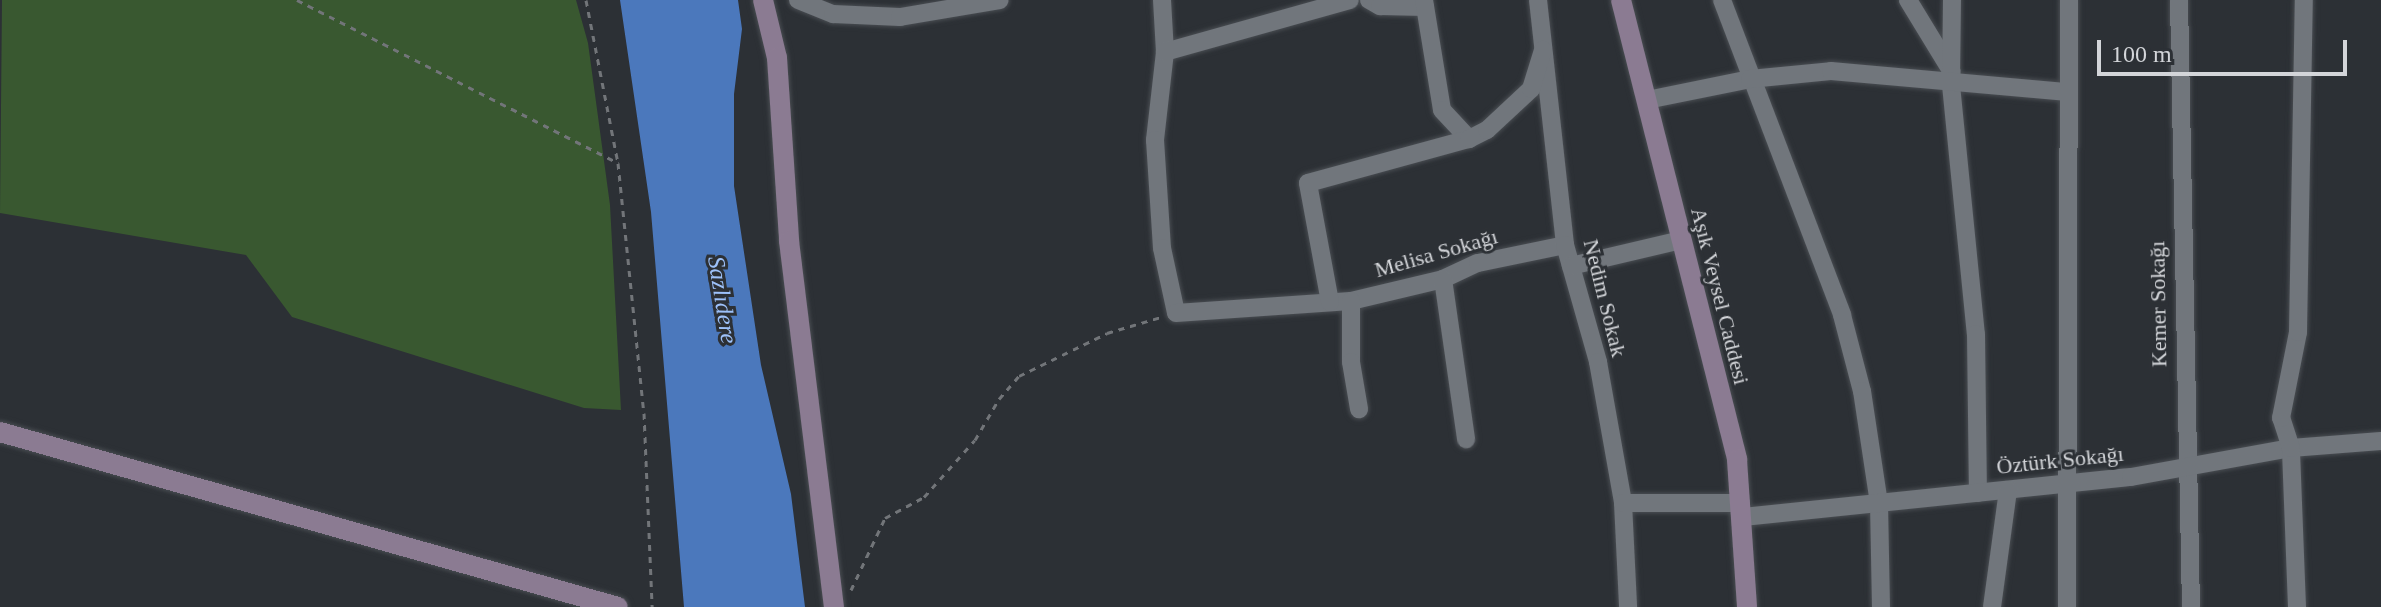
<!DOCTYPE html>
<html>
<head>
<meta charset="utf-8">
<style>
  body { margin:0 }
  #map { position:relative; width:2381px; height:607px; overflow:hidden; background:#2c3035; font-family:Georgia,serif }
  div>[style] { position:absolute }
  .green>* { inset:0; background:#395830 }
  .water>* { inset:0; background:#4b78bc }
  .path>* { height:3px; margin-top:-1.5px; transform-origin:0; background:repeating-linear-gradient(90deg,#727579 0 6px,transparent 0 12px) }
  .roads { filter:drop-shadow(0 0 2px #494d52) drop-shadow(0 0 2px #494d52) }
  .street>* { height:18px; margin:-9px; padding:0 9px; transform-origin:9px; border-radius:9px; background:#71767c }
  .secondary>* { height:20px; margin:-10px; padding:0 10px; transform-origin:10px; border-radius:10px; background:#8b7b92 }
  span { translate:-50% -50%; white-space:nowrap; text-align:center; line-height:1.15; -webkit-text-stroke:6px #2c3035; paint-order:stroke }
  .street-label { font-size:22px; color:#d3d5d9 }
  .water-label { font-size:24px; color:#9dc1f9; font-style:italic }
  .scale { position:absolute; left:2097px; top:40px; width:250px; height:36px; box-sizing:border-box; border:4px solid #d3d5d9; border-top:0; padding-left:10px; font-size:24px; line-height:28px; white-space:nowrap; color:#d3d5d9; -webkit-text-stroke:6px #2c3035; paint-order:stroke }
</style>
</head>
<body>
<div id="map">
  <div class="green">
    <div style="clip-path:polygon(576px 0,588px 43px,610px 205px,621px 410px,584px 408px,292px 317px,246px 255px,0 213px,2px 0)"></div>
  </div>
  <div class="water">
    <div style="clip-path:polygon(620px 0,738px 0,742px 29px,734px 94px,734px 186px,761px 365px,791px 494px,805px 607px,684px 607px,651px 212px)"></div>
  </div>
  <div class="path">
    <div style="left:297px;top:0;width:360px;rotate:26.9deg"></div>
    <div style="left:586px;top:0;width:166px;rotate:78.9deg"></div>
    <div style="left:618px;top:163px;width:251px;rotate:84.1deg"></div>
    <div style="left:644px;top:413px;width:194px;rotate:87.6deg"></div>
    <div style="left:851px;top:590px;width:80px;rotate:-64.7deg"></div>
    <div style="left:885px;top:518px;width:44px;rotate:-28.3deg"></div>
    <div style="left:924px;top:497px;width:76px;rotate:-48.2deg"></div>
    <div style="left:975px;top:440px;width:48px;rotate:-59.7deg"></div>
    <div style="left:999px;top:399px;width:30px;rotate:-49deg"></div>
    <div style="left:1019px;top:376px;width:98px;rotate:-26deg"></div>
    <div style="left:1107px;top:333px;width:56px;rotate:-16.5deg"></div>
  </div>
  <div class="roads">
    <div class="street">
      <div style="left:798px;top:0;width:38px;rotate:22deg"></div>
      <div style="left:833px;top:14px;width:67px;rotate:2.6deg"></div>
      <div style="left:900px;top:17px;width:101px;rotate:-9.6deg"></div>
      <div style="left:1162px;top:0;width:52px;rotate:86.7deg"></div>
      <div style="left:1165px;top:52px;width:89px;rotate:96.5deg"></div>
      <div style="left:1155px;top:140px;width:108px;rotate:86.3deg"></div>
      <div style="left:1162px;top:248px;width:66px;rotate:77.8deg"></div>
      <div style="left:1176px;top:313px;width:175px;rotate:-3.9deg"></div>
      <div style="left:1351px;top:301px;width:95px;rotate:-13.4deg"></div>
      <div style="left:1443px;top:279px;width:38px;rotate:-25deg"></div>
      <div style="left:1478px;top:263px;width:89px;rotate:-11.7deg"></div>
      <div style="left:1369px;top:0;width:13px;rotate:29deg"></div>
      <div style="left:1380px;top:6px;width:45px;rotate:1.3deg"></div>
      <div style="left:1424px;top:0;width:111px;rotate:80.7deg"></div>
      <div style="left:1442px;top:110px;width:40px;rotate:47deg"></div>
      <div style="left:1538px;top:0;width:246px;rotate:83.7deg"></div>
      <div style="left:1565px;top:245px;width:122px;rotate:74.2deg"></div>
      <div style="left:1598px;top:362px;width:143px;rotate:79.9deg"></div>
      <div style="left:1623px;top:503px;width:104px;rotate:87.2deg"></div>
      <div style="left:1722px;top:0;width:337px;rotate:69.1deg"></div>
      <div style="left:1842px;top:315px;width:79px;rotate:75.3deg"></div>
      <div style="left:1862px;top:391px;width:113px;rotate:81.4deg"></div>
      <div style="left:1879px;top:503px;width:104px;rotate:88.9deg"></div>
      <div style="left:1908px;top:0;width:84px;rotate:58.6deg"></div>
      <div style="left:1952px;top:0;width:85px;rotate:90.7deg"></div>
      <div style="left:1951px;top:85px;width:250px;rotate:84.3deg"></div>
      <div style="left:1976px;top:334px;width:159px;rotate:89.3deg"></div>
      <div style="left:2179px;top:0;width:607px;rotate:88.87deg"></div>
      <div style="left:1165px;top:52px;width:192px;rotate:-15.7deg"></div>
      <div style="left:1647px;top:100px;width:105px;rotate:-11.5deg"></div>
      <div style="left:1750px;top:79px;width:81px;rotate:-5.6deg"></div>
      <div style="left:1831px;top:71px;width:238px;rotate:5.1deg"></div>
      <div style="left:1571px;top:266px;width:113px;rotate:-13.3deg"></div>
      <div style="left:1443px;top:279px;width:162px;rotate:81.8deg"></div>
      <div style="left:1351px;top:301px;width:61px;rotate:90deg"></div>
      <div style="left:1351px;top:362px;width:48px;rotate:80.3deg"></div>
      <div style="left:1330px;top:302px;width:121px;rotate:-100.5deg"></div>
      <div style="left:1308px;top:183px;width:167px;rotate:-15.3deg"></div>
      <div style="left:1469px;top:139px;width:20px;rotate:-27deg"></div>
      <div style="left:1487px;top:130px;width:60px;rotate:-43deg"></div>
      <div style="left:1531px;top:89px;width:41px;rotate:-72.9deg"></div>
      <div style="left:1623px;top:503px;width:118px"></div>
      <div style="left:1743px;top:517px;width:390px;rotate:-5.9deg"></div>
      <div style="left:2131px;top:477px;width:163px;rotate:-10.3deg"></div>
      <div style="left:2291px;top:448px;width:90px;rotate:-4.4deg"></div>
      <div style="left:1992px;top:607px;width:118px;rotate:-82.2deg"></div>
      <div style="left:2067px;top:607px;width:607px;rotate:-89.81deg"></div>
      <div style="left:2297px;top:607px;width:159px;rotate:-92.2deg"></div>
      <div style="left:2291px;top:448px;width:32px;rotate:-108deg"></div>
      <div style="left:2281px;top:418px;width:88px;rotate:-78.8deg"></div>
      <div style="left:2298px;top:332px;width:332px;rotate:-89deg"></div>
    </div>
    <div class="secondary">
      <div style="left:763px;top:0;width:60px;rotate:76.4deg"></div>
      <div style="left:777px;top:58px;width:183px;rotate:86.2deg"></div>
      <div style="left:789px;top:241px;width:369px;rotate:83deg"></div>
      <div style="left:1621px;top:0;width:474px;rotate:75.8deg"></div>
      <div style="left:1737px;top:460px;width:147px;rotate:86.1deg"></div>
      <div style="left:0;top:432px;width:642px;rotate:15.81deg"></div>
    </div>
  </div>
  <div class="street-label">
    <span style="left:1436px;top:253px;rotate:-16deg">Melisa Sokağı</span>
    <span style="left:1720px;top:296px;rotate:76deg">Aşık Veysel Caddesi</span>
    <span style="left:1605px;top:298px;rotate:76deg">Nedim Sokak</span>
    <span style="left:2158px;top:304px;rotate:-91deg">Kemer Sokağı</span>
    <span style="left:2060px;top:460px;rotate:-6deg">Öztürk Sokağı</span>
  </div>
  <div class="water-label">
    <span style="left:722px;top:300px;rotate:81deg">Sazlıdere</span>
  </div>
  <div class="scale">100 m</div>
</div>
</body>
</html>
